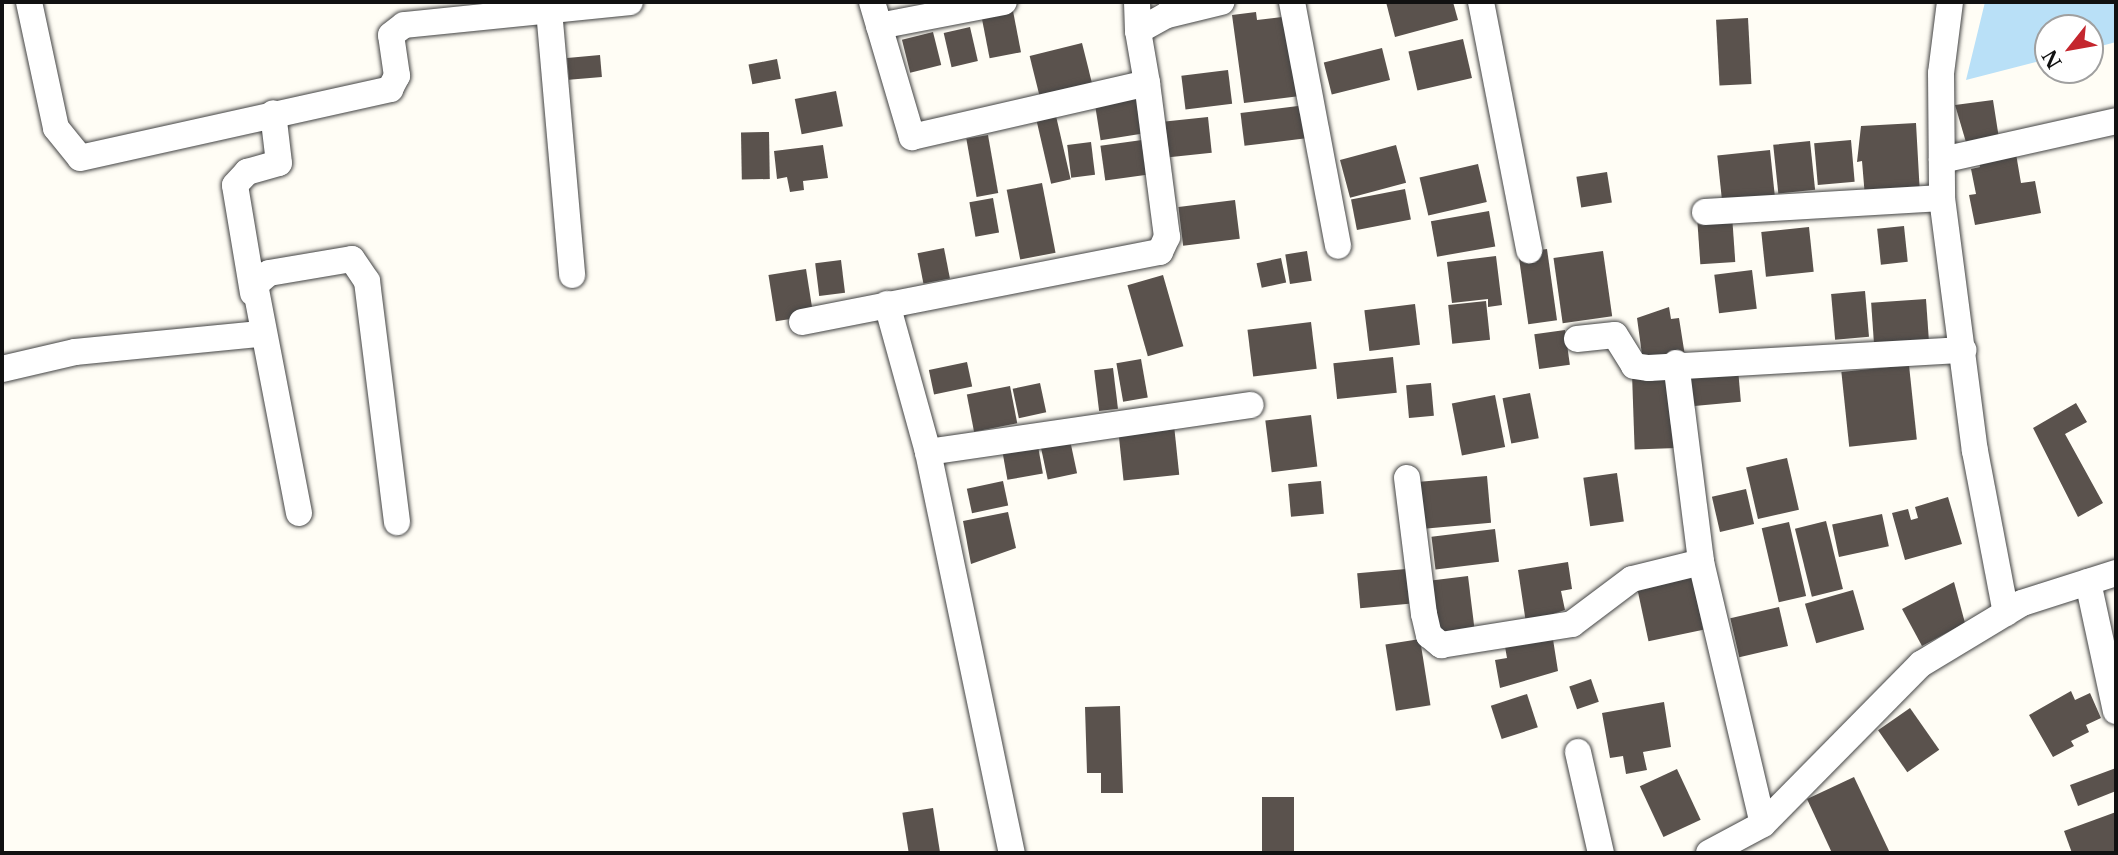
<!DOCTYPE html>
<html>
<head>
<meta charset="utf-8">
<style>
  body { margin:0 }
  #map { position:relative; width:2118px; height:855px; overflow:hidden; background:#fffdf5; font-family:"Libre Baskerville",serif }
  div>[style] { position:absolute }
  .water>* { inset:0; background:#b9e0f7 }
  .building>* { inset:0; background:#5a524d; transform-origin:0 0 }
  .roads { filter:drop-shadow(0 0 2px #444) drop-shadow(0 0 2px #444) }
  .minor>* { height:26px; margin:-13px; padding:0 13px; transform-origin:13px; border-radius:13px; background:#fff }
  span { translate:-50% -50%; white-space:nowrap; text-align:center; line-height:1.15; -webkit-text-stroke:7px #fff; paint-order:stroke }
  .frame { position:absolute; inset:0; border:4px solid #111; pointer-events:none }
  .north { position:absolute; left:2034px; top:14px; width:70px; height:70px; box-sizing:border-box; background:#fff; border:2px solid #a0a0a0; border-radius:50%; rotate:239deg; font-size:19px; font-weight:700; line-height:28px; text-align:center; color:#111 }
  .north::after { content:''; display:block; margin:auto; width:24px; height:32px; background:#c4262e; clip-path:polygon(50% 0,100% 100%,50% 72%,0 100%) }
</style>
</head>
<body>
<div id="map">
  <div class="water">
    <div style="clip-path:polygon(1985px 2px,2116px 2px,2116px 42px,2090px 49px,2090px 28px,2048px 28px,2048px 59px,1966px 80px)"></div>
  </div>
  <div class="building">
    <div style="clip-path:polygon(1386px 2px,1453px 2px,1458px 20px,1395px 37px)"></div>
    <div style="left:1013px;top:11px;width:42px;height:32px;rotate:79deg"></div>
    <div style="clip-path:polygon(1256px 12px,1257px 20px,1290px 16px,1300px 96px,1244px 103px,1232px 15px)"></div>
    <div style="left:1748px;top:18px;width:66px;height:32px;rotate:87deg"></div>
    <div style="left:970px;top:27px;width:35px;height:27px;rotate:77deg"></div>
    <div style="left:933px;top:32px;width:34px;height:32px;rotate:76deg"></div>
    <div style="left:1463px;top:39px;width:40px;height:56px;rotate:77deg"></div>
    <div style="left:1082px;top:43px;width:44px;height:54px;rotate:76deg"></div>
    <div style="left:1382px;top:48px;width:33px;height:60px;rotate:76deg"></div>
    <div style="left:600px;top:55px;width:22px;height:33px;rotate:85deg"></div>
    <div style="left:777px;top:59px;width:20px;height:29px;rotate:79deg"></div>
    <div style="left:1228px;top:70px;width:34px;height:47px;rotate:83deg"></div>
    <div style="left:836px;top:91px;width:36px;height:42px;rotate:79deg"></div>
    <div style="left:1137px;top:95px;width:39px;height:43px;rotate:81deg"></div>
    <div style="clip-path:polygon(1993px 100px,2000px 145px,1968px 149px,1955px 105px)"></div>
    <div style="left:1306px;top:105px;width:33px;height:66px;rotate:83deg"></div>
    <div style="left:1056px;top:116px;width:65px;height:20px;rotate:77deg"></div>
    <div style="left:1208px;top:117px;width:36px;height:43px;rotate:84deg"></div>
    <div style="clip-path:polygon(1916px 123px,1920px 195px,1865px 197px,1862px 161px,1857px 162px,1861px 126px)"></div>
    <div style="left:769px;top:132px;width:47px;height:28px;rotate:89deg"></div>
    <div style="left:988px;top:135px;width:59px;height:22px;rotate:80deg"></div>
    <div style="left:1142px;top:140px;width:35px;height:42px;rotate:82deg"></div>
    <div style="left:1851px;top:140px;width:42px;height:37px;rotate:85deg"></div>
    <div style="left:1810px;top:141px;width:49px;height:37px;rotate:84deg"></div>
    <div style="left:1091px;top:142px;width:33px;height:24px;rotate:83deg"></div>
    <div style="clip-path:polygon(823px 145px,828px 178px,803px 181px,804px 190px,790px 192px,787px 177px,777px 179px,774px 151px)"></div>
    <div style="left:1396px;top:145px;width:39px;height:58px;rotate:75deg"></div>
    <div style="clip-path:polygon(2015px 148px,2021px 183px,2035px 181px,2041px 213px,1975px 225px,1969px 195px,1976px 194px,1971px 169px,1980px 167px,1978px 155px)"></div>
    <div style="left:1770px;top:150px;width:54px;height:53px;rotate:84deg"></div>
    <div style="left:1478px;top:164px;width:39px;height:60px;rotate:77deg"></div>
    <div style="left:1607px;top:172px;width:31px;height:31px;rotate:81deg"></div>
    <div style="left:1042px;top:183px;width:71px;height:36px;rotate:79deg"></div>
    <div style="left:1405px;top:189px;width:31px;height:55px;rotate:79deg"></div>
    <div style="left:993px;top:198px;width:35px;height:24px;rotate:80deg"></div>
    <div style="left:1235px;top:200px;width:39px;height:57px;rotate:83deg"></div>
    <div style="left:1489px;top:211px;width:36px;height:59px;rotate:80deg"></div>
    <div style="left:1732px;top:215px;width:47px;height:35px;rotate:86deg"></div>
    <div style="left:1904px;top:226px;width:36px;height:27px;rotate:84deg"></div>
    <div style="left:1809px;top:227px;width:45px;height:48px;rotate:84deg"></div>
    <div style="left:944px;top:248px;width:31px;height:27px;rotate:79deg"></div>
    <div style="left:1547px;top:249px;width:72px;height:29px;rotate:82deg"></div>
    <div style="left:1307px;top:251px;width:30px;height:22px;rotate:81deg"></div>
    <div style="left:1603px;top:251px;width:66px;height:50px;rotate:82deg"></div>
    <div style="clip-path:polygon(1496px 256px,1502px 305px,1488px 307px,1488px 299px,1452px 303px,1447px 262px)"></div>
    <div style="left:1281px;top:258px;width:25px;height:25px;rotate:78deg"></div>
    <div style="left:841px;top:260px;width:33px;height:26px;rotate:83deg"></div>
    <div style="left:806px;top:269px;width:47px;height:38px;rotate:81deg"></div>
    <div style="left:1752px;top:270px;width:39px;height:38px;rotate:83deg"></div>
    <div style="left:1163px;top:275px;width:74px;height:37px;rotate:74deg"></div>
    <div style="left:1865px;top:291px;width:46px;height:34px;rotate:85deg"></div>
    <div style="left:1926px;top:299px;width:48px;height:55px;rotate:86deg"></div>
    <div style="left:1486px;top:301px;width:39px;height:38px;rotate:84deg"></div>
    <div style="left:1415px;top:304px;width:41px;height:51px;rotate:83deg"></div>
    <div style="clip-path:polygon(1669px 307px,1671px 319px,1679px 318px,1685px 356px,1643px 362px,1637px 318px)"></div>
    <div style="left:1311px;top:322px;width:47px;height:64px;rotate:83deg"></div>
    <div style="left:1565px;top:330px;width:35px;height:31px;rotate:82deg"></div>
    <div style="left:1393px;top:357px;width:36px;height:60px;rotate:84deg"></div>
    <div style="left:1141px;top:359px;width:39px;height:25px;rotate:80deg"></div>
    <div style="left:967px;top:362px;width:25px;height:39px;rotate:78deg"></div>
    <div style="left:1909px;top:365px;width:75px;height:68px;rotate:84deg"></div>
    <div style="left:1113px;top:368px;width:41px;height:19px;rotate:83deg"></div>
    <div style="left:1738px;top:369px;width:33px;height:55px;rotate:85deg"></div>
    <div style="left:1674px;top:373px;width:75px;height:42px;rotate:88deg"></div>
    <div style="left:1040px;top:383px;width:30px;height:28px;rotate:78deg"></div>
    <div style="left:1431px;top:383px;width:33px;height:25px;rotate:85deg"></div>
    <div style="left:1010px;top:386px;width:38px;height:44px;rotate:79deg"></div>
    <div style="left:1530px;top:393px;width:46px;height:28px;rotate:79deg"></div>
    <div style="left:1495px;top:395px;width:53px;height:44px;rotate:79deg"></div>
    <div style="clip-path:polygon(2076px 403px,2087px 422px,2065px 434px,2103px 503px,2078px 517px,2033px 428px)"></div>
    <div style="left:1311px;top:415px;width:52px;height:46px;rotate:83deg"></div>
    <div style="left:1174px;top:425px;width:50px;height:56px;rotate:84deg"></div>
    <div style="left:1070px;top:440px;width:34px;height:30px;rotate:78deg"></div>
    <div style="left:1038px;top:446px;width:28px;height:36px;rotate:80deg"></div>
    <div style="left:1787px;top:458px;width:53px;height:42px;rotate:77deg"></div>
    <div style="left:1617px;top:473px;width:49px;height:34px;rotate:82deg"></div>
    <div style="left:1487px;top:476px;width:47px;height:73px;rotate:85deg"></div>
    <div style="left:1003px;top:481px;width:25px;height:37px;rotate:78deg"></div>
    <div style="left:1321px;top:481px;width:33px;height:33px;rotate:85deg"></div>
    <div style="left:1746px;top:489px;width:36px;height:35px;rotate:77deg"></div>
    <div style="clip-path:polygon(1948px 497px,1962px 544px,1905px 560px,1892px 513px,1908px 509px,1911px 520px,1918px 518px,1915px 507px)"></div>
    <div style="clip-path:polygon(1008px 512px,1016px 548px,971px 564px,963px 521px)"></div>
    <div style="left:1882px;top:514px;width:33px;height:51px;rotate:78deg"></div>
    <div style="left:1826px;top:521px;width:70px;height:32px;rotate:76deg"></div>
    <div style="left:1789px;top:522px;width:76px;height:28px;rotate:77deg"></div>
    <div style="left:1495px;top:529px;width:33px;height:64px;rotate:83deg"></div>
    <div style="clip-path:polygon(1568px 562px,1572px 589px,1561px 591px,1565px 610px,1526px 623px,1518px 570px)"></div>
    <div style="left:1406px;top:569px;width:35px;height:49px;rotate:85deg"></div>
    <div style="left:1691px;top:572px;width:59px;height:56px;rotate:78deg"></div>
    <div style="left:1468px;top:576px;width:54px;height:41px;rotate:83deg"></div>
    <div style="clip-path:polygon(1954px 582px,1965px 623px,1922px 646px,1902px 609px)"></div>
    <div style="left:1853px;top:590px;width:41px;height:50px;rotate:74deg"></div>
    <div style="left:1779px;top:607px;width:40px;height:50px;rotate:77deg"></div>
    <div style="clip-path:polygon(1552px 633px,1558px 671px,1500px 688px,1495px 660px,1507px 658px,1504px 641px)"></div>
    <div style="left:1420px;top:639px;width:67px;height:35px;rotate:81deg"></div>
    <div style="left:1591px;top:679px;width:24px;height:23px;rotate:71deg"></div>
    <div style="clip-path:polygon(2071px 691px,2075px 700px,2090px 693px,2101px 718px,2086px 725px,2089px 732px,2071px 741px,2074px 746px,2053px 757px,2029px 715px)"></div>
    <div style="left:1527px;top:694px;width:35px;height:38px;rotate:72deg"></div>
    <div style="clip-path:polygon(1664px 702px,1671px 747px,1643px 752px,1647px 770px,1626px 774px,1623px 756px,1610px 758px,1602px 713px)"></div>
    <div style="clip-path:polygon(1120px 706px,1123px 793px,1101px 793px,1101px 773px,1087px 773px,1085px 707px)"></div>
    <div style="left:1910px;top:708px;width:51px;height:39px;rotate:55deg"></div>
    <div style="clip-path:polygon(2116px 768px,2116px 791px,2078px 806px,2070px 785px)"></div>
    <div style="left:1677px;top:769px;width:56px;height:41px;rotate:65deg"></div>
    <div style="clip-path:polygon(1854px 777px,1890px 853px,1832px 853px,1807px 799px)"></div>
    <div style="left:1262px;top:797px;width:32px;height:56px"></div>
    <div style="left:933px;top:808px;width:46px;height:31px;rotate:81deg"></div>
    <div style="clip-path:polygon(2116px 812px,2116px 853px,2072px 853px,2064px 831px)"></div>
  </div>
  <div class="roads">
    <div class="minor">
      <div style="left:29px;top:2px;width:129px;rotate:77.9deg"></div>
      <div style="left:56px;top:128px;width:38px;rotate:51deg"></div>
      <div style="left:80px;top:158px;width:318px;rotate:-12.5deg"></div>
      <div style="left:390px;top:89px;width:15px;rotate:-62deg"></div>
      <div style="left:397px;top:76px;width:41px;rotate:-98.3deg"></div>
      <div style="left:391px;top:35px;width:16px;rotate:-38deg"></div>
      <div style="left:404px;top:25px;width:227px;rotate:-5.8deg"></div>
      <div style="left:872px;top:2px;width:141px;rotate:73.5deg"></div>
      <div style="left:912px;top:137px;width:241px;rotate:-12.9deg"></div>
      <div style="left:1147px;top:83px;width:53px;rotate:-99.8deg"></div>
      <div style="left:1138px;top:31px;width:33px;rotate:-29deg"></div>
      <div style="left:1167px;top:15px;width:56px;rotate:-13.5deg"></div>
      <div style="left:1137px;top:2px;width:29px;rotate:88deg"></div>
      <div style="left:1292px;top:2px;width:248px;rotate:79.3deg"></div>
      <div style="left:1481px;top:2px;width:253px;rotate:79deg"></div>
      <div style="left:1950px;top:2px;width:72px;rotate:97.2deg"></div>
      <div style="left:1941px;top:73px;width:125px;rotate:89.5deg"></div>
      <div style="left:1942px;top:198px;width:255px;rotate:82.6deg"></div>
      <div style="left:1975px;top:451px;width:165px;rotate:79.2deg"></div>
      <div style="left:549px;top:10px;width:266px;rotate:85deg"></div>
      <div style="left:879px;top:26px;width:127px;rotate:-10.9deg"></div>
      <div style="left:1942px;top:160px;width:178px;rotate:-12.6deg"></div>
      <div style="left:1705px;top:212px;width:237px;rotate:-3.4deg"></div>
      <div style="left:253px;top:293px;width:109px;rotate:-99.5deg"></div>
      <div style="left:235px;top:185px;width:18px;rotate:-47deg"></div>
      <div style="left:247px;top:172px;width:33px;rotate:-16deg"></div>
      <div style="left:279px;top:163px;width:50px;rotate:-96.8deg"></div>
      <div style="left:887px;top:304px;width:154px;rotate:74.5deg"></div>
      <div style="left:928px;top:452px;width:410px;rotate:78.2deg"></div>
      <div style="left:802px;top:322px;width:365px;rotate:-11.1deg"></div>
      <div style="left:1160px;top:252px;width:17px;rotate:-65deg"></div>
      <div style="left:1167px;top:237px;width:155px;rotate:-97.4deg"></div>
      <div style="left:1577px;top:339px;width:38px;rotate:-6deg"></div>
      <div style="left:1615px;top:335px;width:36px;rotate:58deg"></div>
      <div style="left:1634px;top:366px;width:15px;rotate:8deg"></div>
      <div style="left:1649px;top:368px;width:315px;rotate:-3.3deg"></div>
      <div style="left:1676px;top:363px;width:201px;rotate:82.8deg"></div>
      <div style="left:1701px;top:562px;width:269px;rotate:76.7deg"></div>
      <div style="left:2px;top:369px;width:75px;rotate:-13.1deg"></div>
      <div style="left:75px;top:352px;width:186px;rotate:-5.6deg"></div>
      <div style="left:928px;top:452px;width:326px;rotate:-8.3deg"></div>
      <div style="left:1407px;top:478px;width:137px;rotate:82.9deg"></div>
      <div style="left:1424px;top:614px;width:22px;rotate:77deg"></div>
      <div style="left:1429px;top:635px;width:16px;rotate:40deg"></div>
      <div style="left:1441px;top:645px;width:133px;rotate:-9.1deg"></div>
      <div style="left:1572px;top:624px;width:75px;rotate:-36.9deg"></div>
      <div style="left:1632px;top:579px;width:71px;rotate:-13.8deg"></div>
      <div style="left:299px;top:513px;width:232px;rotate:-100.9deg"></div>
      <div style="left:255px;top:285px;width:18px;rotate:-41deg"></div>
      <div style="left:269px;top:273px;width:84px;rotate:-9.6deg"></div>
      <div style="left:352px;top:259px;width:27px;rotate:56deg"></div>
      <div style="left:367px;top:281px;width:243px;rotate:82.9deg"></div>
      <div style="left:2088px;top:582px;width:132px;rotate:77.8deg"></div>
      <div style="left:1578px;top:752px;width:104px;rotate:77.2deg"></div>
      <div style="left:1709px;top:853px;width:61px;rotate:-28.2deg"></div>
      <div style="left:1763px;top:824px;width:225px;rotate:-45.4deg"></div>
      <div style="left:1921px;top:664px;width:118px;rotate:-31.1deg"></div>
      <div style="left:2022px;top:603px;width:99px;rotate:-17.7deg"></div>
    </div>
  </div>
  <div class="frame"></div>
  <div class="north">N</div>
</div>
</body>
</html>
